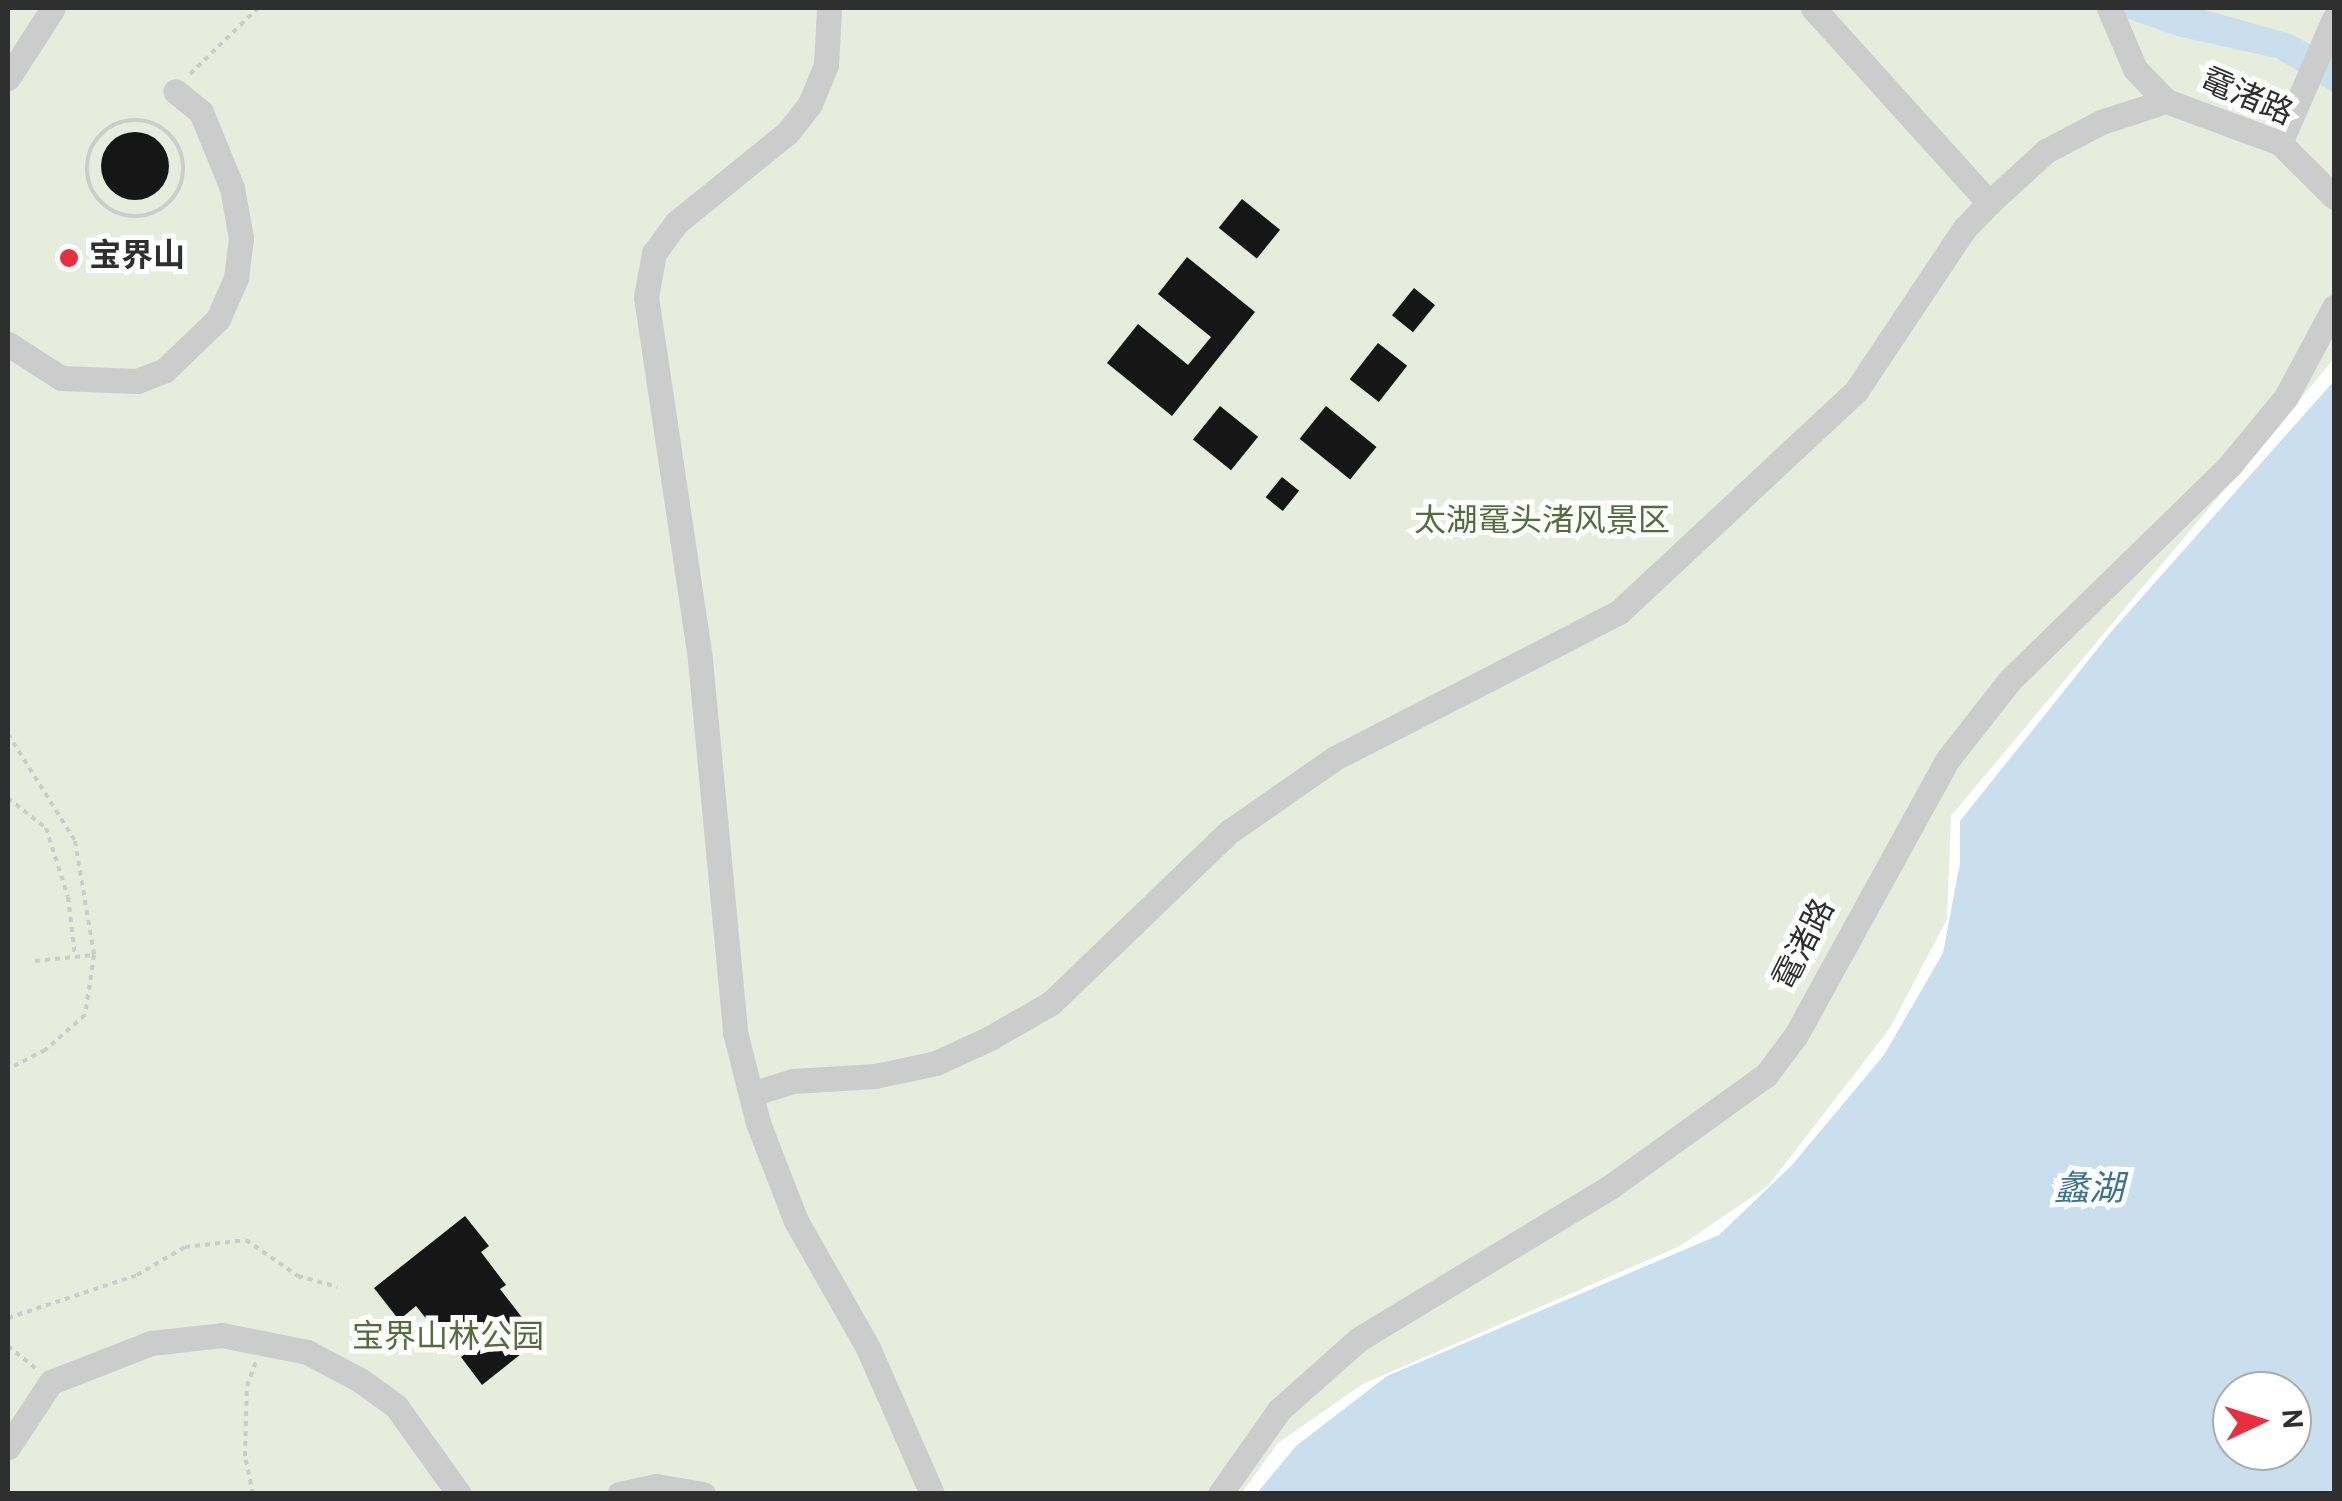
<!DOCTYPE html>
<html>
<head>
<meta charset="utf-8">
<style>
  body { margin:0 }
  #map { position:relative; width:2342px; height:1501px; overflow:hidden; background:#fff; font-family:Overpass,"Noto Sans SC",sans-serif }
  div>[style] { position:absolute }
  .green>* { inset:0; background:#e6eddd }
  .water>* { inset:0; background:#c9dfed }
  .building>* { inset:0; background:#161616; transform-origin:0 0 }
  .round { border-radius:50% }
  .path>* { height:4px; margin-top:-2px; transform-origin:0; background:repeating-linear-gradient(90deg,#ccc 0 5px,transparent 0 10px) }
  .path>.ring { margin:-2px; padding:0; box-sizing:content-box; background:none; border:4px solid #ccc; border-radius:50% }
  .minor>* { height:25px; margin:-12.5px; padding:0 12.5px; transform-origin:12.5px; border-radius:12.5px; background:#ccc }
  .dots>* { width:28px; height:28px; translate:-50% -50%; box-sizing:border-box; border:5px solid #fff; border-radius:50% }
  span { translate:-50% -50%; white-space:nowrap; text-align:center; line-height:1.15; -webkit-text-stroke:10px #fff; paint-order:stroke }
  .street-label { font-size:32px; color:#2f2f2f }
  .poi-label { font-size:32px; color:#2f2f2f; font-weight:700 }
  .left { translate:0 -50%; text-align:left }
  .park-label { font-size:32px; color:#536c3c }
  .water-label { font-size:35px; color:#3b7294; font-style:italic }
  .frame { position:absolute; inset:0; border:10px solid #2f2f2f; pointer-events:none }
  .north { position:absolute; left:2212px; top:1371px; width:100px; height:100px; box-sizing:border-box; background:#fff; border:2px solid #acacac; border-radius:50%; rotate:86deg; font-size:28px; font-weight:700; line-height:40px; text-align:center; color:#2f2f2f }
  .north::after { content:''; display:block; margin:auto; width:35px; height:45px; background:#e92f3e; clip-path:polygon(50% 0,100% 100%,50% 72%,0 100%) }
</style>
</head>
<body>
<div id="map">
  <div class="green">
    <div style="clip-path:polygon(8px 8px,2334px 8px,2333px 360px,1951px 816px,1947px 919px,1890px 1028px,1768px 1186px,1680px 1246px,1363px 1384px,1278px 1443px,1242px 1493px,8px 1493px)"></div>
  </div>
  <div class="water">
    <div style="clip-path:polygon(2097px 8px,2198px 8px,2291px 34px,2334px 57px,2334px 93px,2276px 58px,2177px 36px)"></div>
    <div style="clip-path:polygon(evenodd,2334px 381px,2334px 1493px,1257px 1493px,1296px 1446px,1387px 1376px,1719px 1235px,1792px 1165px,1884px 1055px,1943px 953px,1960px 863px,1960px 821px,2111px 632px,2334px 381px,2232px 1391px,2292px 1391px,2292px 1451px,2232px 1451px,2232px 1391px)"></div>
  </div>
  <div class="building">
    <div class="round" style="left:101px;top:132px;width:68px;height:68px"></div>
    <div style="left:1242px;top:199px;width:49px;height:37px;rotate:39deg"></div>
    <div style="clip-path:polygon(1187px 257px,1255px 312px,1172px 416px,1107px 363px,1138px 324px,1188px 365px,1211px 337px,1158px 294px)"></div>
    <div style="left:1414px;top:288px;width:27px;height:35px;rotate:39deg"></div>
    <div style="left:1378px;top:343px;width:37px;height:46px;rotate:38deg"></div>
    <div style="left:1220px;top:406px;width:49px;height:43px;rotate:39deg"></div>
    <div style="left:1326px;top:406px;width:65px;height:42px;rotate:39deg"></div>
    <div style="left:1282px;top:477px;width:22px;height:26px;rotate:39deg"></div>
    <div style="clip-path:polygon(465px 1216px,489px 1246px,481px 1252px,506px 1285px,500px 1289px,527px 1324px,509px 1338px,521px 1354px,482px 1385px,461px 1357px,472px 1349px,464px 1339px,451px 1350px,416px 1306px,399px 1320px,374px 1288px)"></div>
  </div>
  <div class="path">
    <div style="left:190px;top:74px;width:95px;rotate:-44.1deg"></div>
    <div class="ring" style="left:87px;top:120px;width:92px;height:92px"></div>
    <div style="left:8px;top:734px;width:126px;rotate:57.9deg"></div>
    <div style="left:75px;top:841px;width:116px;rotate:80.5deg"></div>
    <div style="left:94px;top:955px;width:61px;rotate:98.5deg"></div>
    <div style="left:85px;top:1015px;width:53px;rotate:138.8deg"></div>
    <div style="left:45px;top:1050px;width:42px;rotate:152.8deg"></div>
    <div style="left:8px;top:798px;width:48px;rotate:38.3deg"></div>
    <div style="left:46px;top:828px;width:72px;rotate:72.3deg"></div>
    <div style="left:68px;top:897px;width:60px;rotate:83.3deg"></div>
    <div style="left:35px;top:961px;width:59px;rotate:-5.8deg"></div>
    <div style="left:8px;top:1318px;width:136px;rotate:-18.4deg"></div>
    <div style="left:137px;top:1275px;width:56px;rotate:-30.3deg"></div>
    <div style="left:185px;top:1247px;width:61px;rotate:-6.5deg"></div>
    <div style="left:246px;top:1240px;width:63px;rotate:34.7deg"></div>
    <div style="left:298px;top:1276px;width:41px;rotate:15.4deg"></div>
    <div style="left:8px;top:1346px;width:36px;rotate:39deg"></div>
    <div style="left:253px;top:1494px;width:39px;rotate:-102deg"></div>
    <div style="left:245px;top:1456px;width:70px;rotate:-88.4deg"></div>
    <div style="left:247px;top:1386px;width:27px;rotate:-70deg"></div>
  </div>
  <div class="minor">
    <div style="left:829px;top:8px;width:57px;rotate:93deg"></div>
    <div style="left:826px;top:65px;width:42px;rotate:112.3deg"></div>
    <div style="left:810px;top:104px;width:37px;rotate:128deg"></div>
    <div style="left:787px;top:133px;width:143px;rotate:141deg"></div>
    <div style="left:676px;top:223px;width:37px;rotate:126deg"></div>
    <div style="left:654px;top:253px;width:45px;rotate:100.3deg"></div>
    <div style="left:646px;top:297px;width:367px;rotate:81.5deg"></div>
    <div style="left:700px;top:660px;width:374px;rotate:84.6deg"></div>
    <div style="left:735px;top:1032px;width:94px;rotate:75.8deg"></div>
    <div style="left:758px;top:1123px;width:105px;rotate:68.8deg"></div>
    <div style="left:796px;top:1221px;width:146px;rotate:60.4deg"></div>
    <div style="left:868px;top:1348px;width:159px;rotate:66.3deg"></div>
    <div style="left:1813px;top:8px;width:263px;rotate:47.9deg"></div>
    <div style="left:2109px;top:8px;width:66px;rotate:66.9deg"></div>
    <div style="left:2135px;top:69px;width:45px;rotate:45.9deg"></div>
    <div style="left:2166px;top:101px;width:121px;rotate:20.2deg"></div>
    <div style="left:2280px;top:143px;width:76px;rotate:45deg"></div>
    <div style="left:8px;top:78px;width:83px;rotate:-57.3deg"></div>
    <div style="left:2280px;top:143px;width:135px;rotate:-66.5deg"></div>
    <div style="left:8px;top:344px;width:63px;rotate:32.7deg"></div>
    <div style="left:61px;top:378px;width:76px;rotate:2.3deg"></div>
    <div style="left:137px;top:381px;width:30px;rotate:-21deg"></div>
    <div style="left:165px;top:370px;width:74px;rotate:-43.9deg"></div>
    <div style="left:218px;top:319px;width:45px;rotate:-66.3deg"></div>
    <div style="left:236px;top:278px;width:40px;rotate:-82.9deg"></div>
    <div style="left:241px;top:238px;width:51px;rotate:-100.2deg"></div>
    <div style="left:232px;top:188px;width:82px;rotate:-112.2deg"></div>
    <div style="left:201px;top:112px;width:33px;rotate:-141deg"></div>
    <div style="left:751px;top:1094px;width:44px;rotate:-17.2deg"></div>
    <div style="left:793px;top:1081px;width:82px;rotate:-3.5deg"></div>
    <div style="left:875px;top:1076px;width:62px;rotate:-12deg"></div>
    <div style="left:936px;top:1063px;width:60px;rotate:-24.8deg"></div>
    <div style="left:990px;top:1038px;width:70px;rotate:-29.8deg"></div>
    <div style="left:1051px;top:1003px;width:248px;rotate:-43.9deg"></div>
    <div style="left:1230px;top:831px;width:128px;rotate:-34.8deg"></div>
    <div style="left:1335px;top:758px;width:319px;rotate:-27.2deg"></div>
    <div style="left:1619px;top:612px;width:324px;rotate:-43deg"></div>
    <div style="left:1856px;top:391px;width:195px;rotate:-56.3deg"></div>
    <div style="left:1964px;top:229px;width:36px;rotate:-46deg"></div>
    <div style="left:1989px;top:203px;width:77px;rotate:-42.4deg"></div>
    <div style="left:2046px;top:151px;width:62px;rotate:-27.8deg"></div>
    <div style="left:2101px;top:122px;width:68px;rotate:-17.9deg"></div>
    <div style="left:8px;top:1447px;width:78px;rotate:-56.5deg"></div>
    <div style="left:51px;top:1382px;width:107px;rotate:-21.3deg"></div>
    <div style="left:151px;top:1343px;width:71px;rotate:-6.4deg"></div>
    <div style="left:222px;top:1335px;width:87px;rotate:11.3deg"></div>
    <div style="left:307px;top:1352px;width:60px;rotate:27.8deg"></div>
    <div style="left:360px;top:1380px;width:44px;rotate:35.8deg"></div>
    <div style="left:396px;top:1406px;width:108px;rotate:54.4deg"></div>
    <div style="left:619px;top:1494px;width:38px;rotate:-12deg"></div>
    <div style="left:656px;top:1486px;width:48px;rotate:9.7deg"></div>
    <div style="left:1220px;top:1494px;width:103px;rotate:-54.9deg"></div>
    <div style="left:1279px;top:1410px;width:107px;rotate:-41.6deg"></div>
    <div style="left:1359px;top:1339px;width:293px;rotate:-31.2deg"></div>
    <div style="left:1610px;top:1187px;width:192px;rotate:-35.7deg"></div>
    <div style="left:1766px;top:1075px;width:50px;rotate:-53.1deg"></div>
    <div style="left:1796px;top:1035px;width:315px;rotate:-61.2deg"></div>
    <div style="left:1948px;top:759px;width:100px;rotate:-51.9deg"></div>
    <div style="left:2010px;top:680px;width:308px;rotate:-44.3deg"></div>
    <div style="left:2230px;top:465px;width:88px;rotate:-50.5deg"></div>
    <div style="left:2286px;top:397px;width:102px;rotate:-61.9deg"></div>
  </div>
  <div class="dots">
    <div style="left:69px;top:258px;background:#e92f3e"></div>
  </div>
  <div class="street-label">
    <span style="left:2246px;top:99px;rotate:23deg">鼋渚路</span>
    <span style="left:1806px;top:945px;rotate:-63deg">鼋渚路</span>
  </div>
  <div class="poi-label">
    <span class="left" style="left:89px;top:258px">宝界山</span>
  </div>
  <div class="park-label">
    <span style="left:1542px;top:523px">太湖鼋头渚风景区</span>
    <span style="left:448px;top:1339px">宝界山林公园</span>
  </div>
  <div class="water-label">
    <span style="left:2089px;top:1191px">蠡湖</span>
  </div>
  <div class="frame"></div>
  <div class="north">N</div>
</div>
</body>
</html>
